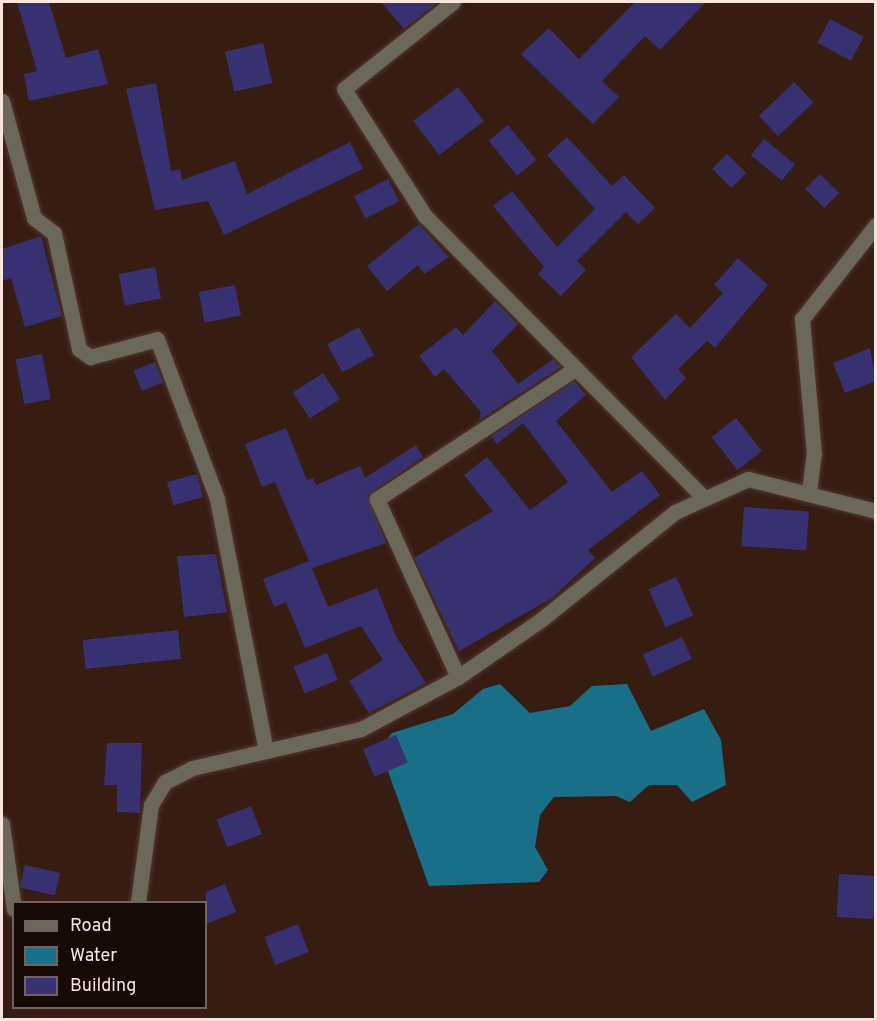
<!DOCTYPE html>
<html>
<head>
<meta charset="utf-8">
<style>
  body { margin:0 }
  #map { position:relative; width:877px; height:1021px; overflow:hidden; background:#371c12; font-family:Overpass,sans-serif }
  div>[style] { position:absolute }
  .water>* { inset:0; background:#186f87 }
  .building>* { inset:0; background:#373171; transform-origin:0 0 }
  .roads { filter:drop-shadow(0 0 2px #52382f) drop-shadow(0 0 2px #52382f) }
  .minor>* { height:15px; margin:-7.5px; padding:0 7.5px; transform-origin:7.5px; border-radius:7.5px; background:#6b6759 }
  span { translate:-50% -50%; white-space:nowrap; text-align:center; line-height:1.15; -webkit-text-stroke:6px #160a06; paint-order:stroke }
  .frame { position:absolute; inset:0; border:3px solid #f8e5de; pointer-events:none }
  .legend { position:absolute; left:12px; top:901px; width:195px; height:108px; box-sizing:border-box; background:#160a06; border:2px solid #70625c; margin:0; padding:8px 10px; list-style:none; font-size:18px; color:#f8e5de }
  .legend li { display:flex; align-items:center; gap:12px; height:30px }
  .legend b { width:30px; border:2px solid #70625c }
</style>
</head>
<body>
<div id="map">
  <div class="water">
    <div style="clip-path:polygon(500px 684px,530px 713px,570px 706px,592px 686px,627px 684px,651px 731px,704px 709px,721px 740px,726px 785px,692px 802px,677px 785px,649px 785px,630px 802px,616px 796px,554px 797px,540px 815px,535px 847px,548px 870px,539px 882px,429px 886px,380px 749px,392px 733px,453px 714px,483px 689px)"></div>
  </div>
  <div class="building">
    <div style="clip-path:polygon(17px 2px,49px 2px,66px 58px,98px 49px,108px 84px,29px 101px,24px 74px,37px 71px)"></div>
    <div style="clip-path:polygon(381px 2px,438px 2px,404px 29px)"></div>
    <div style="clip-path:polygon(635px 2px,706px 2px,660px 50px,645px 36px,602px 81px,619px 97px,593px 124px,521px 54px,549px 28px,579px 59px)"></div>
    <div style="left:830px;top:19px;width:38px;height:27px;rotate:28deg"></div>
    <div style="left:263px;top:43px;width:41px;height:39px;rotate:77deg"></div>
    <div style="left:794px;top:82px;width:28px;height:49px;rotate:46deg"></div>
    <div style="clip-path:polygon(156px 83px,171px 171px,180px 169px,182px 180px,235px 161px,247px 194px,350px 142px,363px 169px,224px 235px,208px 201px,155px 210px,126px 89px)"></div>
    <div style="left:458px;top:87px;width:43px;height:56px;rotate:53deg"></div>
    <div style="left:508px;top:125px;width:45px;height:25px;rotate:51deg"></div>
    <div style="clip-path:polygon(567px 137px,612px 186px,624px 175px,655px 208px,638px 224px,626px 212px,577px 261px,586px 270px,561px 296px,538px 274px,544px 267px,493px 206px,512px 191px,557px 247px,595px 209px,547px 155px)"></div>
    <div style="left:764px;top:139px;width:40px;height:21px;rotate:39deg"></div>
    <div style="left:727px;top:154px;width:27px;height:21px;rotate:45deg"></div>
    <div style="left:820px;top:174px;width:27px;height:21px;rotate:45deg"></div>
    <div style="left:388px;top:179px;width:25px;height:38px;rotate:63deg"></div>
    <div style="clip-path:polygon(419px 224px,449px 257px,424px 274px,418px 265px,387px 291px,367px 266px)"></div>
    <div style="clip-path:polygon(41px 236px,62px 316px,25px 327px,11px 278px,2px 281px,2px 249px)"></div>
    <div style="clip-path:polygon(738px 258px,768px 285px,715px 348px,707px 341px,678px 369px,686px 378px,665px 400px,631px 357px,676px 314px,690px 328px,723px 293px,714px 285px)"></div>
    <div style="left:155px;top:267px;width:32px;height:37px;rotate:79deg"></div>
    <div style="left:235px;top:285px;width:31px;height:37px;rotate:79deg"></div>
    <div style="clip-path:polygon(495px 301px,518px 324px,492px 351px,518px 384px,553px 359px,561px 367px,479px 420px,481px 412px,444px 369px,435px 377px,419px 356px,456px 327px,463px 335px)"></div>
    <div style="left:359px;top:327px;width:32px;height:36px;rotate:62deg"></div>
    <div style="clip-path:polygon(870px 348px,876px 381px,845px 393px,833px 363px)"></div>
    <div style="left:42px;top:354px;width:46px;height:27px;rotate:79deg"></div>
    <div style="left:155px;top:362px;width:22px;height:23px;rotate:68deg"></div>
    <div style="left:323px;top:373px;width:31px;height:36px;rotate:57deg"></div>
    <div style="clip-path:polygon(574px 381px,586px 395px,556px 421px,612px 492px,642px 471px,660px 495px,588px 550px,595px 558px,552px 598px,459px 651px,414px 558px,493px 511px,464px 475px,487px 457px,530px 510px,568px 482px,523px 423px,497px 444px,491px 436px)"></div>
    <div style="left:736px;top:418px;width:42px;height:31px;rotate:52deg"></div>
    <div style="clip-path:polygon(286px 428px,307px 480px,313px 478px,316px 485px,360px 466px,365px 478px,416px 445px,423px 457px,368px 495px,386px 543px,312px 568px,275px 482px,262px 487px,245px 444px)"></div>
    <div style="left:197px;top:474px;width:24px;height:31px;rotate:75deg"></div>
    <div style="left:744px;top:507px;width:65px;height:39px;rotate:4deg"></div>
    <div style="clip-path:polygon(216px 554px,227px 612px,184px 617px,177px 556px)"></div>
    <div style="clip-path:polygon(309px 561px,328px 607px,377px 588px,396px 636px,426px 683px,369px 713px,349px 681px,383px 660px,361px 626px,305px 648px,286px 602px,274px 607px,263px 579px)"></div>
    <div style="left:676px;top:577px;width:42px;height:30px;rotate:66deg"></div>
    <div style="left:178px;top:630px;width:29px;height:96px;rotate:84deg"></div>
    <div style="left:682px;top:637px;width:24px;height:43px;rotate:66deg"></div>
    <div style="left:327px;top:653px;width:29px;height:36px;rotate:68deg"></div>
    <div style="left:396px;top:735px;width:30px;height:36px;rotate:67deg"></div>
    <div style="clip-path:polygon(107px 743px,142px 743px,140px 813px,117px 812px,117px 785px,104px 785px)"></div>
    <div style="left:251px;top:806px;width:30px;height:37px;rotate:69deg"></div>
    <div style="left:25px;top:865px;width:36px;height:23px;rotate:13deg"></div>
    <div style="left:839px;top:874px;width:37px;height:43px;rotate:3deg"></div>
    <div style="clip-path:polygon(225px 884px,236px 912px,206px 924px,206px 892px)"></div>
    <div style="left:298px;top:924px;width:30px;height:36px;rotate:69deg"></div>
  </div>
  <div class="roads">
    <div class="minor">
      <div style="left:453px;top:2px;width:139px;rotate:141.4deg"></div>
      <div style="left:344px;top:89px;width:151px;rotate:57.5deg"></div>
      <div style="left:425px;top:216px;width:395px;rotate:45.3deg"></div>
      <div style="left:2px;top:101px;width:121px;rotate:74.7deg"></div>
      <div style="left:34px;top:218px;width:25px;rotate:37deg"></div>
      <div style="left:54px;top:233px;width:119px;rotate:77.8deg"></div>
      <div style="left:79px;top:349px;width:14px;rotate:36deg"></div>
      <div style="left:90px;top:357px;width:69px;rotate:-15deg"></div>
      <div style="left:157px;top:339px;width:171px;rotate:69.4deg"></div>
      <div style="left:217px;top:499px;width:257px;rotate:79deg"></div>
      <div style="left:809px;top:492px;width:38px;rotate:-83deg"></div>
      <div style="left:814px;top:454px;width:136px;rotate:-95.1deg"></div>
      <div style="left:802px;top:319px;width:120px;rotate:-51.8deg"></div>
      <div style="left:458px;top:677px;width:196px;rotate:-114.5deg"></div>
      <div style="left:377px;top:499px;width:237px;rotate:-33.3deg"></div>
      <div style="left:2px;top:824px;width:86px;rotate:82deg"></div>
      <div style="left:138px;top:902px;width:98px;rotate:-82.4deg"></div>
      <div style="left:151px;top:805px;width:27px;rotate:-59deg"></div>
      <div style="left:165px;top:782px;width:30px;rotate:-27deg"></div>
      <div style="left:192px;top:768px;width:173px;rotate:-13deg"></div>
      <div style="left:361px;top:729px;width:110px;rotate:-28.2deg"></div>
      <div style="left:458px;top:677px;width:102px;rotate:-34.6deg"></div>
      <div style="left:542px;top:619px;width:171px;rotate:-38.8deg"></div>
      <div style="left:675px;top:512px;width:80px;rotate:-24.3deg"></div>
      <div style="left:748px;top:479px;width:132px;rotate:14deg"></div>
    </div>
  </div>
  <div class="frame"></div>
  <ul class="legend">
  <li><b style="height:8px;background:#6b6759"></b>Road</li>
  <li><b style="height:16px;background:#186f87"></b>Water</li>
  <li><b style="height:16px;background:#373171"></b>Building</li>
  </ul>
</div>
</body>
</html>
